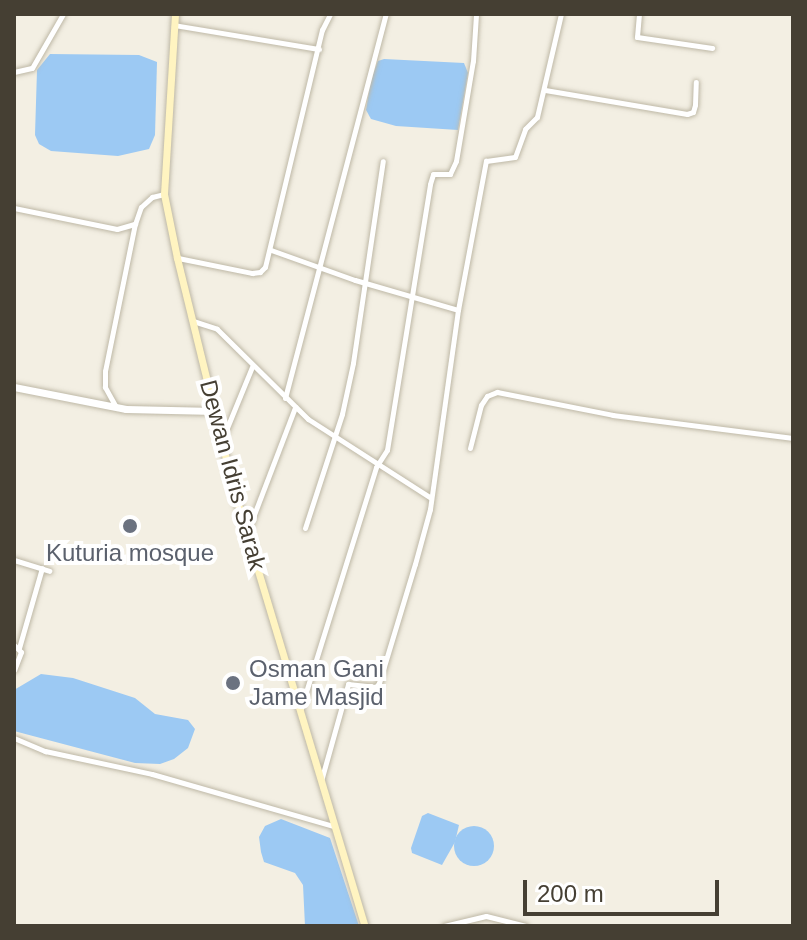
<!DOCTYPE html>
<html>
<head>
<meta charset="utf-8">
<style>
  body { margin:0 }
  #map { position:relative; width:807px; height:940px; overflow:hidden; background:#f3efe3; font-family:Helvetica,sans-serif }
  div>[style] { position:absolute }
  .water>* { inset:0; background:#9cc9f3 }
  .round { border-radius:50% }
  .roads { filter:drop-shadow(0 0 2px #beb8a6) drop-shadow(0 0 2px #beb8a6) }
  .minor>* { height:5px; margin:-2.5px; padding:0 2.5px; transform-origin:2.5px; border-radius:2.5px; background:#fff }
  .tertiary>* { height:7px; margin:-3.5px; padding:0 3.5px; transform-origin:3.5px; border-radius:3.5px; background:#fff }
  .secondary>* { height:7px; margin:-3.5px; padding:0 3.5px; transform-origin:3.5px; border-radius:3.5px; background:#fff4c1 }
  .dots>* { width:22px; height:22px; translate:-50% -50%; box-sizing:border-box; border:4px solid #fff; border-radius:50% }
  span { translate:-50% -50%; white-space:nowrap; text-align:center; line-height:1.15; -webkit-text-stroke:8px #fff; paint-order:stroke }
  .street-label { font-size:24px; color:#453f33 }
  .worship-label { font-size:24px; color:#5b616d }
  .left { translate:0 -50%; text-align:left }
  .frame { position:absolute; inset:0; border:16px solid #453f33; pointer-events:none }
  .scale { position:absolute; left:523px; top:880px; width:196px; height:36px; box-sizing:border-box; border:4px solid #453f33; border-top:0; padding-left:10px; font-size:24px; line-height:28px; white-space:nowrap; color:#453f33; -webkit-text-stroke:6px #fff; paint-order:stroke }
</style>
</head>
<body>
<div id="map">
  <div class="water">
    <div style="clip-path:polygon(50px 54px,139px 55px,157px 62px,155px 135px,149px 149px,118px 156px,51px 151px,39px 144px,35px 135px,37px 70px)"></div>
    <div style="clip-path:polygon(384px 59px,464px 63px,468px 73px,458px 130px,396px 126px,371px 119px,366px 110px,371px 80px,378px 61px)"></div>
    <div style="clip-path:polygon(41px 674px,73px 678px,135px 698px,155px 714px,188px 720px,195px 729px,188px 748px,174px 759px,160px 764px,135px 763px,14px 731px,14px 690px)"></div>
    <div style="clip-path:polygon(428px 813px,459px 825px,455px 842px,442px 865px,412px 853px,411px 848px,422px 816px)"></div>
    <div style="clip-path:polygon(281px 819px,330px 838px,359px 926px,305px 926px,303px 885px,295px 873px,264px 862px,261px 852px,259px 837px,265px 826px)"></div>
    <div class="round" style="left:454px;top:826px;width:40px;height:40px"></div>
  </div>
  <div class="roads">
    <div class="minor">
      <div style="left:639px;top:14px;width:23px;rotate:95deg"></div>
      <div style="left:637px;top:37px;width:76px;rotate:8.3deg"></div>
      <div style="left:174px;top:25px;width:147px;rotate:9.4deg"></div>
      <div style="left:14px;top:72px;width:18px;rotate:-13deg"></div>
      <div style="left:32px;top:68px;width:62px;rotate:-60.1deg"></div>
      <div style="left:545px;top:90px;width:144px;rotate:9.6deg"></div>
      <div style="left:687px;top:114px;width:6px;rotate:-18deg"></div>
      <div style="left:693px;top:112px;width:7px;rotate:-74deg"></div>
      <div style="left:695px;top:105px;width:23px;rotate:-88deg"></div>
      <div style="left:14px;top:208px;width:105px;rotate:11.5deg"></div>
      <div style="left:117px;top:229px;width:19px;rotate:-16deg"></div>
      <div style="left:271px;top:250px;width:89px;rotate:19.7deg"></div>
      <div style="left:355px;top:280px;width:107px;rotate:16.2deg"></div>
      <div style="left:458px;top:310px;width:152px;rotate:-79.4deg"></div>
      <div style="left:486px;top:161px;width:29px;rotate:-8deg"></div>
      <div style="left:515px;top:157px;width:30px;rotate:-70deg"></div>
      <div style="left:525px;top:129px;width:17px;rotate:-45deg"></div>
      <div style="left:537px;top:117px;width:106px;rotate:-76.9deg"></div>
      <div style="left:178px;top:258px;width:76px;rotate:11.5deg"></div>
      <div style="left:252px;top:273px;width:8px;rotate:-7deg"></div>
      <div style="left:260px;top:272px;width:7px;rotate:-45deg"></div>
      <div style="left:265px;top:267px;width:244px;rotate:-76.5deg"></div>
      <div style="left:322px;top:30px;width:18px;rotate:-63deg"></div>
      <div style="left:193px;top:321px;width:25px;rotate:18deg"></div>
      <div style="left:217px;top:329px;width:128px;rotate:44.7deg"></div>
      <div style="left:308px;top:419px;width:146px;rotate:32.7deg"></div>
      <div style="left:285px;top:398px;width:397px;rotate:-75.3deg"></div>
      <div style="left:116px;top:407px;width:23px;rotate:-119deg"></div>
      <div style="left:105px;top:387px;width:16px;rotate:-90deg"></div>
      <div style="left:105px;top:371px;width:150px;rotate:-78.5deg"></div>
      <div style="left:135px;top:224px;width:18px;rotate:-71deg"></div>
      <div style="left:141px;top:207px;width:15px;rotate:-42deg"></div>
      <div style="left:152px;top:197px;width:12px;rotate:-14deg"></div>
      <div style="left:222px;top:440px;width:79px;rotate:-67.7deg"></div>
      <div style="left:470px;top:448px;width:44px;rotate:-75.7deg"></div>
      <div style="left:481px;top:405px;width:11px;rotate:-56deg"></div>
      <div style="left:487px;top:396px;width:11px;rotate:-22deg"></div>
      <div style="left:497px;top:392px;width:118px;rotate:11.2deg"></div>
      <div style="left:613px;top:415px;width:181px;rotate:7.3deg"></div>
      <div style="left:305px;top:528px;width:120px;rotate:-72deg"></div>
      <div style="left:342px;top:414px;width:52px;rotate:-77.8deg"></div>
      <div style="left:353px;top:363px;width:204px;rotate:-81.6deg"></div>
      <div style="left:247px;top:533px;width:135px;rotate:-69.1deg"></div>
      <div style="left:14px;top:560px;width:37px;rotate:17deg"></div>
      <div style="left:14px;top:645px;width:10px;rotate:45deg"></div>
      <div style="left:21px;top:652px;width:19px;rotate:111deg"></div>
      <div style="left:19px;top:648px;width:83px;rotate:-74deg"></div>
      <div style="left:301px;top:708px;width:252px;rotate:-72.7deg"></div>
      <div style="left:376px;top:467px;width:20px;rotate:-57deg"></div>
      <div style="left:387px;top:450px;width:269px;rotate:-80.8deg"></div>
      <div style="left:430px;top:184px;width:10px;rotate:-73deg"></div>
      <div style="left:433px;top:174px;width:17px"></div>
      <div style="left:450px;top:174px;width:14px;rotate:-65deg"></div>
      <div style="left:456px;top:161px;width:101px;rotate:-80.4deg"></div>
      <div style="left:473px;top:61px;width:47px;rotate:-86.3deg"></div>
      <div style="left:14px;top:738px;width:34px;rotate:23deg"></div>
      <div style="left:45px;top:751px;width:109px;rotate:12.1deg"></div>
      <div style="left:152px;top:774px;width:188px;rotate:16deg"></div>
      <div style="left:321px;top:781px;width:101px;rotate:-74.4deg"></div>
      <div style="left:348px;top:684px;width:28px;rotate:6deg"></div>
      <div style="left:376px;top:687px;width:5px;rotate:-53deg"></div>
      <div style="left:379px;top:683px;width:124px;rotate:-73.2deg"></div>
      <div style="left:415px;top:564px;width:57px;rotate:-74.7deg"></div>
      <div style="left:430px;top:509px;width:201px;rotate:-82deg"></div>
      <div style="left:444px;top:926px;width:43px;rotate:-13.4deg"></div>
      <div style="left:486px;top:916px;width:41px;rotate:14deg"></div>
    </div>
    <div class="tertiary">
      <div style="left:14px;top:387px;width:114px;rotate:11.1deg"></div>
      <div style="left:126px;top:409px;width:89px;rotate:1.3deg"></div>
    </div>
    <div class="secondary">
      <div style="left:175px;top:14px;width:180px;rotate:93.5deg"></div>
      <div style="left:164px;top:194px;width:65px;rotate:78.5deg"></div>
      <div style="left:177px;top:258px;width:233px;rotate:76.3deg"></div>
      <div style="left:232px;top:484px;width:462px;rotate:73.3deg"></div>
    </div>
  </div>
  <div class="dots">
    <div style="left:130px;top:526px;background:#6b7280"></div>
    <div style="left:233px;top:683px;background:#6b7280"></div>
  </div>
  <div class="street-label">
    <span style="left:233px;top:475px;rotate:75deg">Dewan Idris Sarak</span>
  </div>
  <div class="worship-label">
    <span style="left:130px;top:553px">Kuturia mosque</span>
    <span class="left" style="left:249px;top:683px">Osman Gani<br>Jame Masjid</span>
  </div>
  <div class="frame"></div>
  <div class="scale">200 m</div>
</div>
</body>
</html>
